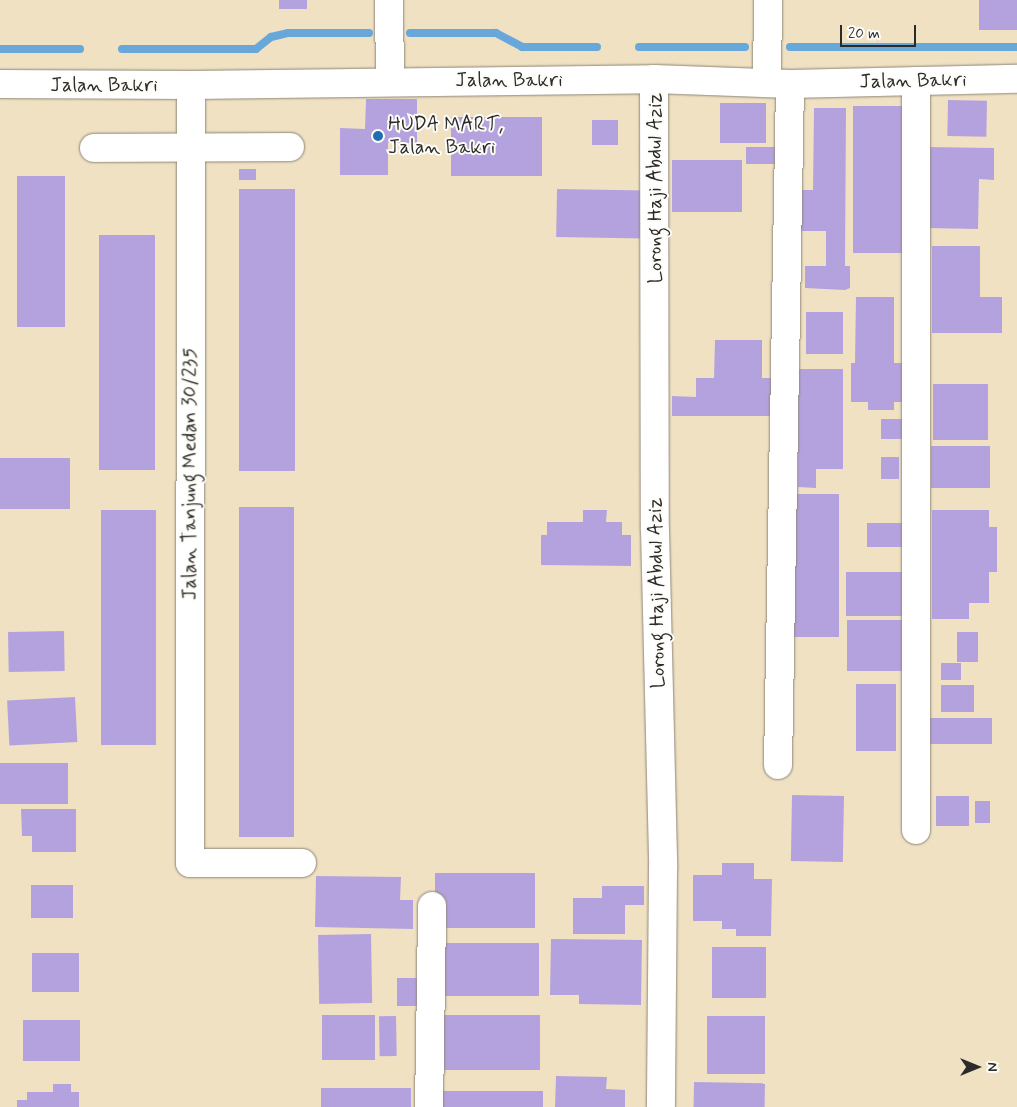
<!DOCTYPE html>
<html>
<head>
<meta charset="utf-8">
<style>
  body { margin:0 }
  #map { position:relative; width:1017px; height:1107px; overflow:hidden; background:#f0e1c3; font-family:Mynerve,sans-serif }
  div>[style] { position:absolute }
  .stream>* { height:8px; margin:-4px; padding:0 4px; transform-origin:4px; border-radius:4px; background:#68a7da }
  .building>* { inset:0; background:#b4a2de; transform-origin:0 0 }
  .roads { filter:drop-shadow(0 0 1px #8e8677) drop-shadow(0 0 1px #8e8677) }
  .minor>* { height:28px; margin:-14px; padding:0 14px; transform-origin:14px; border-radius:14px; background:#fff }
  .dots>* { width:14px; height:14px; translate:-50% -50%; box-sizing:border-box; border:2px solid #fdfcf7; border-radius:50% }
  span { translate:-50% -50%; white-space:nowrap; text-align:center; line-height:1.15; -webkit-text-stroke:4px #fdfcf7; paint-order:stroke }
  .street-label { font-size:20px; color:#2b2b2b }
  .poi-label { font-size:20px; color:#2b2b2b }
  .left { translate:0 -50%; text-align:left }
  .north { position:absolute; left:952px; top:1042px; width:50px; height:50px; -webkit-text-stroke:4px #fdfcf7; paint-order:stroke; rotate:90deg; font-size:14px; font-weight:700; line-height:20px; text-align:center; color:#2b2b2b }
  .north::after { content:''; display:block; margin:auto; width:18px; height:22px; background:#2b2b2b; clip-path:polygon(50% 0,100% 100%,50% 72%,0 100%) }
  .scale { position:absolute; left:840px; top:25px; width:76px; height:22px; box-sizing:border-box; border:2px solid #2b2b2b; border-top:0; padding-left:6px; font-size:15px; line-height:18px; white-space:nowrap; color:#2b2b2b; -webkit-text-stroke:4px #fdfcf7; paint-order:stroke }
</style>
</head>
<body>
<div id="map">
  <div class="stream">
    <div style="left:410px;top:33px;width:86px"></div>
    <div style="left:496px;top:33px;width:30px;rotate:28deg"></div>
    <div style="left:522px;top:47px;width:75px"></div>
    <div style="left:639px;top:47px;width:106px"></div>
    <div style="left:790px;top:47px;width:227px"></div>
    <div style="left:0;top:49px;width:80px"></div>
    <div style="left:122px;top:49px;width:134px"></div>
    <div style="left:256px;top:49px;width:19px;rotate:-39deg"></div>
    <div style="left:271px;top:37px;width:17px;rotate:-13deg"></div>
    <div style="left:288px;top:33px;width:81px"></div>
  </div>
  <div class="building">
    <div style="left:279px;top:0;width:28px;height:9px"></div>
    <div style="left:979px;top:0;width:38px;height:30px"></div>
    <div style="clip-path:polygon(366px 99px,417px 99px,417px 143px,388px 143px,388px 175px,340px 175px,340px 128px,365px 129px)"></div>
    <div style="left:948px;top:100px;width:39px;height:36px;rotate:1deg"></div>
    <div style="left:720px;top:103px;width:46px;height:40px"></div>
    <div style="left:853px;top:106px;width:50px;height:147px"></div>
    <div style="clip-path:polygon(814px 108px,846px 108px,845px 266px,850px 266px,850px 288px,845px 290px,805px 288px,805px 266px,826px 266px,826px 231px,798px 231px,798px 190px,813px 190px)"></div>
    <div style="left:451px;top:117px;width:91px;height:59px"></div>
    <div style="left:592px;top:120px;width:26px;height:25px"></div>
    <div style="left:746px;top:147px;width:29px;height:17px"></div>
    <div style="clip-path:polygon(927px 147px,994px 148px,994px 180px,979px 179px,978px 229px,927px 228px)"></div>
    <div style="left:672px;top:160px;width:70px;height:52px"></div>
    <div style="left:239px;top:169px;width:17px;height:11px"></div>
    <div style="left:17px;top:176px;width:48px;height:151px"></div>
    <div style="left:239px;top:189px;width:56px;height:282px"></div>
    <div style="left:557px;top:189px;width:88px;height:48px;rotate:1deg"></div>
    <div style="left:99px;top:235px;width:56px;height:235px"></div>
    <div style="clip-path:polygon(932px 246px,980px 246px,980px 297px,1002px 297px,1002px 333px,932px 333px)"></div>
    <div style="clip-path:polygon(856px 297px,894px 297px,894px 363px,907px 363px,907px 402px,894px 402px,894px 410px,868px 410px,868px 402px,851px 402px,851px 363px,855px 363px)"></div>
    <div style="left:806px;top:312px;width:37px;height:42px"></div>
    <div style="clip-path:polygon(715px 340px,762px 340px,762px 378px,773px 378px,773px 416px,672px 416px,672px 396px,696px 397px,696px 378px,714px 378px)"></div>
    <div style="clip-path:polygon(798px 369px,843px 369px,843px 469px,816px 469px,816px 488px,798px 487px)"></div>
    <div style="left:933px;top:384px;width:55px;height:56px"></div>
    <div style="left:881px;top:419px;width:26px;height:20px"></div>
    <div style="left:931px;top:446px;width:59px;height:42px"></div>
    <div style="left:881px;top:457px;width:18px;height:22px"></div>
    <div style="left:0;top:458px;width:70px;height:51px"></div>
    <div style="left:790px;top:494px;width:49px;height:143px"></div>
    <div style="left:239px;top:507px;width:55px;height:330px"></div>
    <div style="left:101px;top:510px;width:55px;height:235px"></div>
    <div style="clip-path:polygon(583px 510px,607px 510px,606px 522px,622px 522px,622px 535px,631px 535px,631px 566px,541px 565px,541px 535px,547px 535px,547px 522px,583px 522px)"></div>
    <div style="clip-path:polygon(932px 510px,989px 510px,989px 527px,997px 527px,997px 572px,989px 572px,989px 603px,969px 603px,969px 619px,932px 619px)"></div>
    <div style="left:867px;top:523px;width:38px;height:24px"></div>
    <div style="left:846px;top:572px;width:58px;height:44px"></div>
    <div style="left:847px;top:620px;width:59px;height:51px"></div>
    <div style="left:64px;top:631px;width:40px;height:56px;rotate:89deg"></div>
    <div style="left:957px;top:632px;width:21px;height:30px"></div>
    <div style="left:941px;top:663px;width:20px;height:17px"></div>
    <div style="left:856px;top:684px;width:40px;height:67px"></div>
    <div style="left:941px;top:685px;width:33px;height:27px"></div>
    <div style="left:75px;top:697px;width:45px;height:68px;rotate:87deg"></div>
    <div style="left:930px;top:718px;width:62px;height:26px"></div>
    <div style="left:0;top:763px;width:68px;height:41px"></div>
    <div style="left:792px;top:795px;width:52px;height:66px;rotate:1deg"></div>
    <div style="left:936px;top:796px;width:33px;height:30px"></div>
    <div style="left:975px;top:801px;width:15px;height:22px"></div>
    <div style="clip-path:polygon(21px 809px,76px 809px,76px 852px,32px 852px,32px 836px,22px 836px)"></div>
    <div style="clip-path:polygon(722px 863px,754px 863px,754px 879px,772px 879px,771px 936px,736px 936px,736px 929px,722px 929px,722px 921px,693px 921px,693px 875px,722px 875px)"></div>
    <div style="left:435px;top:873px;width:100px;height:55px"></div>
    <div style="clip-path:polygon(316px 876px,401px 877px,400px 900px,413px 900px,413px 929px,315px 927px)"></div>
    <div style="left:31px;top:885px;width:42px;height:33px"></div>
    <div style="clip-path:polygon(602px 886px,644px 886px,644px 905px,625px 905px,625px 934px,573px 934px,573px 898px,602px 898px)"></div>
    <div style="left:371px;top:934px;width:69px;height:53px;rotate:89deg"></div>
    <div style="clip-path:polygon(551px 939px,642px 940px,641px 1005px,579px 1004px,579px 995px,550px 995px)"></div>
    <div style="left:539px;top:943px;width:53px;height:97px;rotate:90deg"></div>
    <div style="left:712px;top:947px;width:54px;height:51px"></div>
    <div style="left:32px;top:953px;width:47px;height:39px"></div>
    <div style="left:397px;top:978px;width:22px;height:28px"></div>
    <div style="left:375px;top:1015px;width:45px;height:53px;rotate:90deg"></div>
    <div style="left:436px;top:1015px;width:104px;height:55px"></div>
    <div style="left:396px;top:1016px;width:40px;height:17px;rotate:89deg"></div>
    <div style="left:707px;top:1016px;width:58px;height:58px"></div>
    <div style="left:23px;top:1020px;width:57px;height:41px"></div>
    <div style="clip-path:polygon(556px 1076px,607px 1077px,606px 1089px,625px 1090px,625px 1107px,555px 1107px)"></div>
    <div style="left:694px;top:1082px;width:71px;height:25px;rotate:1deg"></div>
    <div style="clip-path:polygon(53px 1084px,71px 1084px,71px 1092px,79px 1092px,79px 1107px,17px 1107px,17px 1100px,27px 1100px,27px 1092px,53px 1092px)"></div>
    <div style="left:411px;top:1088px;width:19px;height:90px;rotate:90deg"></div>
    <div style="left:543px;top:1091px;width:16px;height:102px;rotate:90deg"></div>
  </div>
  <div class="roads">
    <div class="minor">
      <div style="left:389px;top:0;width:81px;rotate:89.3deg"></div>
      <div style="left:654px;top:79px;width:451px;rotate:89.9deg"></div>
      <div style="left:655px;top:530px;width:338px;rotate:88.6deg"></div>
      <div style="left:663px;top:868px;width:239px;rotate:90.5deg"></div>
      <div style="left:916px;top:81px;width:749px;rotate:90deg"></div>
      <div style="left:767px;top:83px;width:83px;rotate:-89.3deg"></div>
      <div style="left:0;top:84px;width:191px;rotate:0.3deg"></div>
      <div style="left:191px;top:85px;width:463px;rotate:-0.7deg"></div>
      <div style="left:654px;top:79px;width:136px;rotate:2.1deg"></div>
      <div style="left:790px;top:84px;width:227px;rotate:-1.3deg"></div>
      <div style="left:191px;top:85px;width:778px;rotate:90.07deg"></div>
      <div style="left:190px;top:863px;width:112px"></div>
      <div style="left:94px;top:148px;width:196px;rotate:-0.3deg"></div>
      <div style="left:778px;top:765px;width:681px;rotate:-88.99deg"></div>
      <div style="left:429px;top:1107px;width:201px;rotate:-89.1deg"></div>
    </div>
  </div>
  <div class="dots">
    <div style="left:378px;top:136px;background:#1f6fb2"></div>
  </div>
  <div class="street-label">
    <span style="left:509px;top:80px">Jalan Bakri</span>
    <span style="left:913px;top:81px;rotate:-1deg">Jalan Bakri</span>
    <span style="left:104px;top:85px">Jalan Bakri</span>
    <span style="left:655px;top:188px;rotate:-90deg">Lorong Haji Abdul Aziz</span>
    <span style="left:190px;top:474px;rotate:-90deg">Jalan Tanjung Medan 30/235</span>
    <span style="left:657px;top:593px;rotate:-91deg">Lorong Haji Abdul Aziz</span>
  </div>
  <div class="poi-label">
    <span class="left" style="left:388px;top:136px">HUDA MART,<br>Jalan Bakri</span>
  </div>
  <div class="north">N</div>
  <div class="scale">20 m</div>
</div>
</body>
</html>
